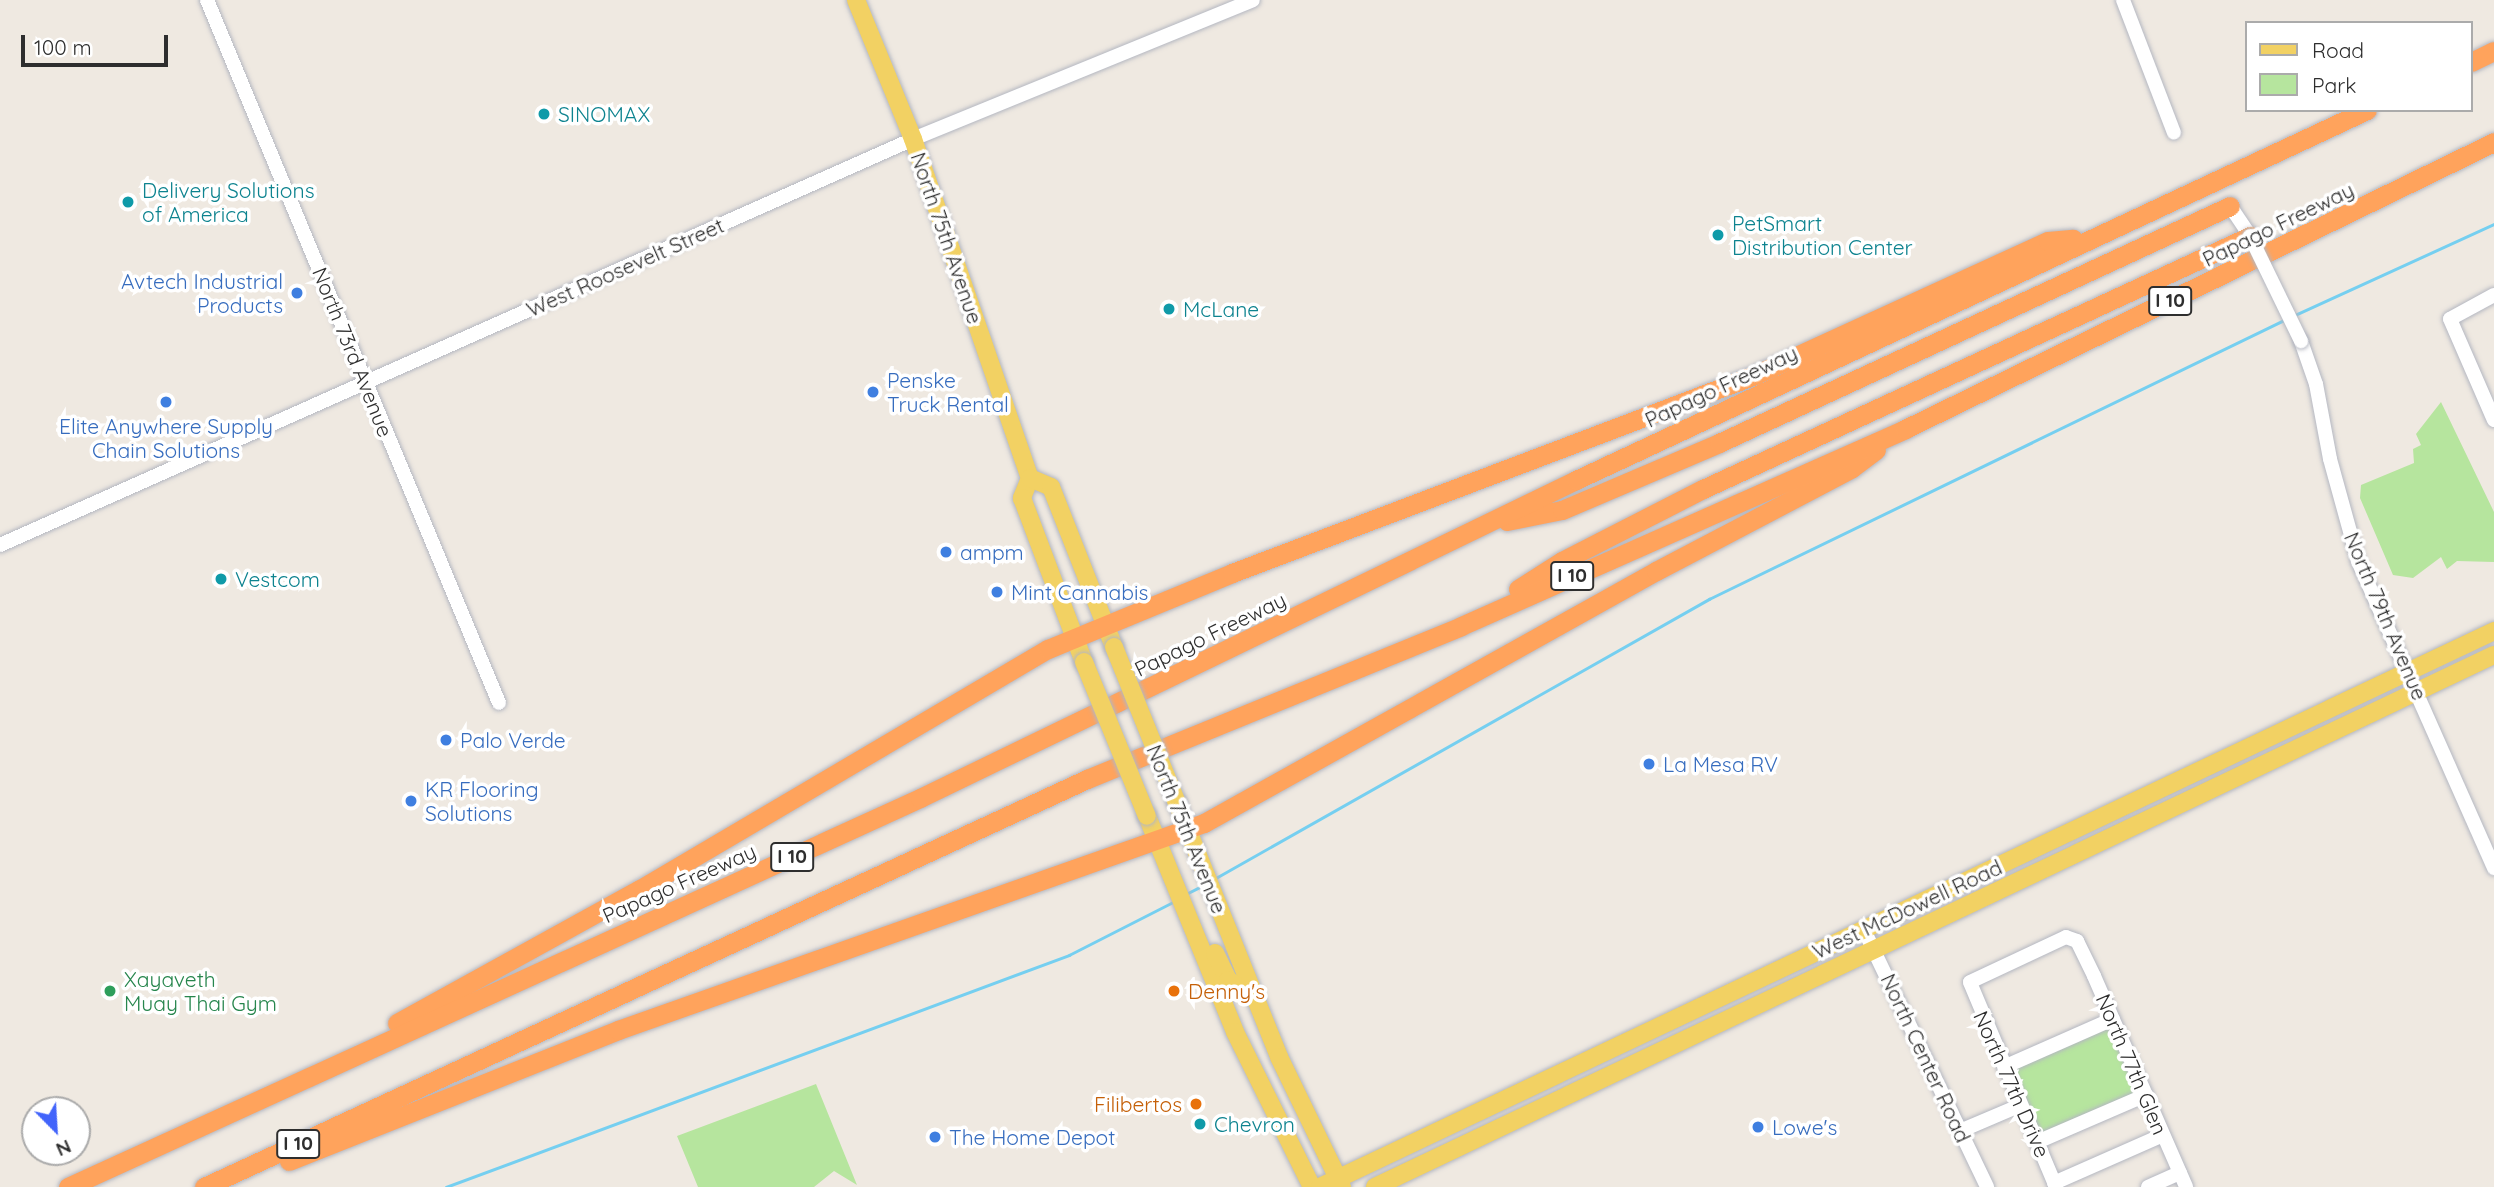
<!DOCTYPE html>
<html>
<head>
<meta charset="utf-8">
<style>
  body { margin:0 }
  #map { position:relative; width:2494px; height:1187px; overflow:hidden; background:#efe9e1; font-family:Quicksand,sans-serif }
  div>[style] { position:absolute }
  .green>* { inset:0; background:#b6e59e; transform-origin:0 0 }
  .stream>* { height:2.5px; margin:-1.25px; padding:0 1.25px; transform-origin:1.25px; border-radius:1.25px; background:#75cff0 }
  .roads { filter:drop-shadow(0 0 2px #b4b7c1) drop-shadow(0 0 2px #b4b7c1) }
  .minor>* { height:14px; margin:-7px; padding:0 7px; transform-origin:7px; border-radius:7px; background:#fff }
  .major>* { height:18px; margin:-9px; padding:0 9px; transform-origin:9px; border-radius:9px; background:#f2d163 }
  .highway>* { height:19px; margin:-9.5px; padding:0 9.5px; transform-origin:9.5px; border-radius:9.5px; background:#ffa35c }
  .bridges { filter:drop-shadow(0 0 2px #b4b7c1) drop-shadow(0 0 2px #b4b7c1) }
  .minor-bridge>* { height:14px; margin:-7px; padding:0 7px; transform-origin:7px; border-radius:7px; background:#fff }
  .major-bridge>* { height:18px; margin:-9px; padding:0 9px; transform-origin:9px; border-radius:9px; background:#f2d163 }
  .dots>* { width:19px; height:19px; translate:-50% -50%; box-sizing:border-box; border:4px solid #fff; border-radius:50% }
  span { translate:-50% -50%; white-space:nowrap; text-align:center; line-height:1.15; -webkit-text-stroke:7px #fff; paint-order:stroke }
  .shield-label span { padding:2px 5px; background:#fff; border:2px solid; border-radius:5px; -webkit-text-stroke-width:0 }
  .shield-label { font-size:19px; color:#2e2e2e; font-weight:700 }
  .culture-label { font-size:21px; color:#0d838f }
  .left { translate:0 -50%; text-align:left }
  .street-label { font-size:21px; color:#2e2e2e }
  .shop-label { font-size:21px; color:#366cbe }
  .right { translate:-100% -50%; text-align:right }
  .leisure-label { font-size:21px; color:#27864d }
  .food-label { font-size:21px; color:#c56008 }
  .legend { position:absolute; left:2245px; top:21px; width:228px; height:91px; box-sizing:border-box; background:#fff; border:2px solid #ababab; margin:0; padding:9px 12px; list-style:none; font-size:21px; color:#2e2e2e }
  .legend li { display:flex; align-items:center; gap:14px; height:35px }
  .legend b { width:35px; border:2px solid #ababab }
  .north { position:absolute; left:21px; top:1096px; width:70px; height:70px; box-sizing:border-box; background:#fff; border:2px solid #ababab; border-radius:50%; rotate:156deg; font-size:19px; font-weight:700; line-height:28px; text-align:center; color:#2e2e2e }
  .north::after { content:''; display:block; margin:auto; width:24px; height:32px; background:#4264fb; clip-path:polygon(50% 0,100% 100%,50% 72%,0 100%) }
  .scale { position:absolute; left:21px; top:35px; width:147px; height:32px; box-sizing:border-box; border:4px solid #2e2e2e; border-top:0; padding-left:9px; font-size:21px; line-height:24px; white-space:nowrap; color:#2e2e2e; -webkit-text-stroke:5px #fff; paint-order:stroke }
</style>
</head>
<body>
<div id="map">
  <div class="green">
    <div style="clip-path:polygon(2441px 402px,2494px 512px,2494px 562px,2457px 561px,2447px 569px,2441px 557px,2413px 578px,2393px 575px,2360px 498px,2361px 485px,2414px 463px,2413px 449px,2421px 445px,2416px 434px)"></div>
    <div style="left:2109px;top:1028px;width:72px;height:106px;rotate:67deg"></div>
    <div style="clip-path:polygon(816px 1084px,857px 1185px,834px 1171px,814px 1187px,698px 1187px,677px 1136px)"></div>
  </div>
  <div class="stream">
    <div style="left:2293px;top:316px;width:221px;rotate:-24.6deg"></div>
    <div style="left:1214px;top:879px;width:569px;rotate:-29.49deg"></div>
    <div style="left:1709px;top:599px;width:639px;rotate:-25.88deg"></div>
    <div style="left:1186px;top:894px;width:18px;rotate:-27deg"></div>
    <div style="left:446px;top:1187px;width:665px;rotate:-20.42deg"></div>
    <div style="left:1069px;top:955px;width:119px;rotate:-27deg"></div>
  </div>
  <div class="roads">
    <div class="minor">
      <div style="left:207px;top:0;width:761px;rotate:67.44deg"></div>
      <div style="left:2123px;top:0;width:142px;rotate:69deg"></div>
      <div style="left:2230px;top:206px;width:36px;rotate:56deg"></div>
      <div style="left:2494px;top:295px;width:50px;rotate:151.4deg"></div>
      <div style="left:2450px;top:319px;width:110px;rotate:66.5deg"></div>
      <div style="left:2301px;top:341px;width:46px;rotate:70.8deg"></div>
      <div style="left:2316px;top:384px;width:76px;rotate:79.4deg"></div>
      <div style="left:2330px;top:459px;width:106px;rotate:74.6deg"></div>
      <div style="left:2358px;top:561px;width:336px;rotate:66.1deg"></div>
      <div style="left:0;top:545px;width:999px;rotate:-23.97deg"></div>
      <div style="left:913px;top:139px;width:367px;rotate:-22.2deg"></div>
      <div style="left:1864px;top:930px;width:285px;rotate:64.4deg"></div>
      <div style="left:2004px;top:1067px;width:119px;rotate:-23.8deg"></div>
      <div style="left:1960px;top:1131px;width:66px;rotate:-23.1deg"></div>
      <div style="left:2037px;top:1142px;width:119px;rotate:-23.3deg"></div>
      <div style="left:2054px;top:1183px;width:119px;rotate:-23.8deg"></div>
      <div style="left:2056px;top:1187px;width:222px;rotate:-112.8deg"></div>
      <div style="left:1970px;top:982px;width:106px;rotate:-25.1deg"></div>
      <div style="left:2066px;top:937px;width:12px;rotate:20deg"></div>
      <div style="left:2077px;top:941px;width:39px;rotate:64deg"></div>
      <div style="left:2094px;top:976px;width:230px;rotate:66.4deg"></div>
      <div style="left:2148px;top:1187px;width:35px;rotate:-24deg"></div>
    </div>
    <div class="major">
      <div style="left:856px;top:0;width:150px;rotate:67.7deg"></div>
      <div style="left:913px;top:139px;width:359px;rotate:71deg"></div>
      <div style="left:1030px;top:478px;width:22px;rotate:112deg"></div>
      <div style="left:1022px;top:498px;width:175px;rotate:69.3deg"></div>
      <div style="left:1030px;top:478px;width:23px;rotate:23deg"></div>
      <div style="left:1051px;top:487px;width:172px;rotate:68.5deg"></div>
      <div style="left:1177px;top:803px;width:274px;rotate:68.1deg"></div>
      <div style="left:1279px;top:1057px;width:144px;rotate:64.1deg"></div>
      <div style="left:1147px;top:816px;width:233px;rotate:67.8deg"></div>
      <div style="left:1235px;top:1032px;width:173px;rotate:63.6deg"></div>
      <div style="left:1215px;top:953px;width:30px;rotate:64deg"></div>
      <div style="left:1228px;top:980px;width:32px;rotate:34deg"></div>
      <div style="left:1320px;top:1187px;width:1299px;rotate:-25.34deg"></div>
      <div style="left:1375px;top:1187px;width:1239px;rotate:-25.43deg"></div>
    </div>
    <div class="highway">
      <div style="left:2471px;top:62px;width:25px;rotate:-26deg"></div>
      <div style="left:1507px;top:521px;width:56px;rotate:-11.3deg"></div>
      <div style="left:1562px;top:510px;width:171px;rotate:-23.1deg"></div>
      <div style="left:1719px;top:443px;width:563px;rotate:-24.88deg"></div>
      <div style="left:1518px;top:589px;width:52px;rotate:-32.5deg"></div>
      <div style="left:1562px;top:561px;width:158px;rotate:-27.1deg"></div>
      <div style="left:1703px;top:489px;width:603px;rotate:-24.82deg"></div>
      <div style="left:397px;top:1023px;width:277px;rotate:-28.9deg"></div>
      <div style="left:640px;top:889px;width:473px;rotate:-30.5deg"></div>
      <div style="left:1048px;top:649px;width:199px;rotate:-22.4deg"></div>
      <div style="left:1232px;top:573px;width:559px;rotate:-20.74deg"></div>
      <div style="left:1755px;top:375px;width:322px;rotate:-24.6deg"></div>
      <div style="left:2048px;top:241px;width:25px;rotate:-5deg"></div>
      <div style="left:289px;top:1161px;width:354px;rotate:-21.7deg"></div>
      <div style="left:618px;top:1030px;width:621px;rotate:-19.46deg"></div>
      <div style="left:1204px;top:823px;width:518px;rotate:-29.14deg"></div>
      <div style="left:1656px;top:571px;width:221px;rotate:-27.7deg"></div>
      <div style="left:1852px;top:468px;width:30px;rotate:-37deg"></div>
      <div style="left:68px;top:1187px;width:937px;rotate:-24.54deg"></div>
      <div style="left:920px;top:798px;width:729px;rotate:-25.86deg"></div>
      <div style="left:1576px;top:480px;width:873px;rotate:-25.07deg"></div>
      <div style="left:204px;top:1187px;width:973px;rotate:-24.8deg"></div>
      <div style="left:1087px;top:779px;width:404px;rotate:-22.2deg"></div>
      <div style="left:1461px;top:626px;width:486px;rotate:-23.9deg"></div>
      <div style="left:1905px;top:429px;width:655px;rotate:-25.98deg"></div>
    </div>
  </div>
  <div class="bridges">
    <div class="minor-bridge">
      <div style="left:2250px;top:236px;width:117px;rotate:64.1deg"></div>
    </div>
    <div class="major-bridge">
      <div style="left:1114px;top:647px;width:168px;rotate:68deg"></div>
      <div style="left:1084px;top:662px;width:166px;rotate:67.8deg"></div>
    </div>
  </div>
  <div class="dots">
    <div style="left:544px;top:114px;background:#0f9aa8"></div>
    <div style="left:128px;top:202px;background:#0f9aa8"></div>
    <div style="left:1718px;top:235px;background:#0f9aa8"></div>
    <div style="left:297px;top:293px;background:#3f7fe0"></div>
    <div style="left:1169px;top:309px;background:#0f9aa8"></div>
    <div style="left:873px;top:392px;background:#3f7fe0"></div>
    <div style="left:166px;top:402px;background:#3f7fe0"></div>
    <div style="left:946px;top:552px;background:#3f7fe0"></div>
    <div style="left:221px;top:579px;background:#0f9aa8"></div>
    <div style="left:997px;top:592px;background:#3f7fe0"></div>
    <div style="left:446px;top:740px;background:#3f7fe0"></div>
    <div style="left:1649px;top:764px;background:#3f7fe0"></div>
    <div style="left:411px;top:801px;background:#3f7fe0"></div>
    <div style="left:110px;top:991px;background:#2e9e5b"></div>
    <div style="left:1174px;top:991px;background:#e8710a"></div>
    <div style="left:1196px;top:1104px;background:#e8710a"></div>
    <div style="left:1200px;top:1124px;background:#0f9aa8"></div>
    <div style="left:1758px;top:1127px;background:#3f7fe0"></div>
    <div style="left:935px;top:1137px;background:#3f7fe0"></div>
  </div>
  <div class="shield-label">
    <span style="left:2170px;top:301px">I 10</span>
    <span style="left:1572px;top:576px">I 10</span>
    <span style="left:792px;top:857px">I 10</span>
    <span style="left:298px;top:1144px">I 10</span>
  </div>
  <div class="culture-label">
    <span class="left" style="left:558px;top:114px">SINOMAX</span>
    <span class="left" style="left:142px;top:202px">Delivery Solutions<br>of America</span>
    <span class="left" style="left:1732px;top:235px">PetSmart<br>Distribution Center</span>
    <span class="left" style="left:1183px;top:309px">McLane</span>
    <span class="left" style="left:235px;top:579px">Vestcom</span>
    <span class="left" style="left:1214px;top:1124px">Chevron</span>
  </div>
  <div class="street-label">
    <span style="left:2278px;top:224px;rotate:-26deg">Papago Freeway</span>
    <span style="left:947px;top:238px;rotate:71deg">North 75th Avenue</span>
    <span style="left:625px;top:267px;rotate:-24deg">West Roosevelt Street</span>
    <span style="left:353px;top:352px;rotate:68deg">North 73rd Avenue</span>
    <span style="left:1721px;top:386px;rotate:-25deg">Papago Freeway</span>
    <span style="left:2386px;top:616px;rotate:67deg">North 79th Avenue</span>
    <span style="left:1210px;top:634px;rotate:-26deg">Papago Freeway</span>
    <span style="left:1187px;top:829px;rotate:68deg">North 75th Avenue</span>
    <span style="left:679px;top:883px;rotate:-24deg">Papago Freeway</span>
    <span style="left:1907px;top:909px;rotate:-25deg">West McDowell Road</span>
    <span style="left:1926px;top:1058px;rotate:65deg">North Center Road</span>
    <span style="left:2132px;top:1064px;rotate:67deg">North 77th Glen</span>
    <span style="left:2012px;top:1084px;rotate:66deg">North 77th Drive</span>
  </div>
  <div class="shop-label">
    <span class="right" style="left:283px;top:293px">Avtech Industrial<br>Products</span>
    <span class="left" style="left:887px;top:392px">Penske<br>Truck Rental</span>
    <span style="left:166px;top:438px">Elite Anywhere Supply<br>Chain Solutions</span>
    <span class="left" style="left:960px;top:552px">ampm</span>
    <span class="left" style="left:1011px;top:592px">Mint Cannabis</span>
    <span class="left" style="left:460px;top:740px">Palo Verde</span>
    <span class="left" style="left:1663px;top:764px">La Mesa RV</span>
    <span class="left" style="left:425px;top:801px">KR Flooring<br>Solutions</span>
    <span class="left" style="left:1772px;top:1127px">Lowe's</span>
    <span class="left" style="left:949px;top:1137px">The Home Depot</span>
  </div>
  <div class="leisure-label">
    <span class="left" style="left:124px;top:991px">Xayaveth<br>Muay Thai Gym</span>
  </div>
  <div class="food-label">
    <span class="left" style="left:1188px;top:991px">Denny's</span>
    <span class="right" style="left:1182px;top:1104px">Filibertos</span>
  </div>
  <ul class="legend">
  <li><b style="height:9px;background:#f2d163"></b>Road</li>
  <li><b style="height:19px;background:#b6e59e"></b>Park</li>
  </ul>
  <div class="north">N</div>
  <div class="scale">100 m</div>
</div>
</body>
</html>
